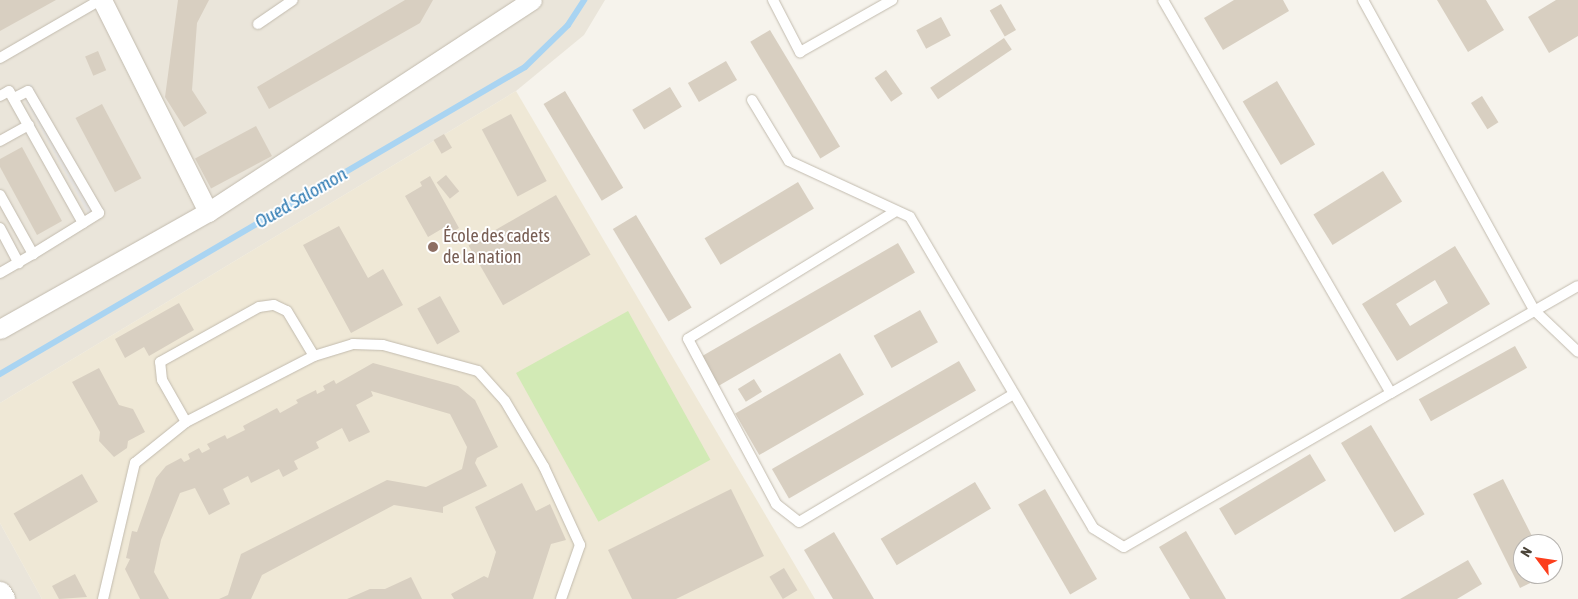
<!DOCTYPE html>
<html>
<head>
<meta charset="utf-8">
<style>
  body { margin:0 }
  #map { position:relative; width:1578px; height:599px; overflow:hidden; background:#f6f3ec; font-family:"Asap Condensed",sans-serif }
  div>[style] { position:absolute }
  .residential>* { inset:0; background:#eae5da }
  .education>* { inset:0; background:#efe8d6 }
  .green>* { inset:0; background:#d2eab5; transform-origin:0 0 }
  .parking>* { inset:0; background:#e5e3e0; transform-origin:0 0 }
  .stream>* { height:6px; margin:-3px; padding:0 3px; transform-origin:3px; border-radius:3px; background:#a9d4f2 }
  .building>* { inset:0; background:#d8cfc1; transform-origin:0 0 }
  .roads { filter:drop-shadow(0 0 1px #c2bbae) drop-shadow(0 0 1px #c2bbae) }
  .service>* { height:10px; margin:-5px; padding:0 5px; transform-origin:5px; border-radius:5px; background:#fff }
  .minor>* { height:19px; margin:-9.5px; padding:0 9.5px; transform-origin:9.5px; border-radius:9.5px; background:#fff }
  .tertiary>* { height:24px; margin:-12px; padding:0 12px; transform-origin:12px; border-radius:12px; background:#fff }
  .dots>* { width:14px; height:14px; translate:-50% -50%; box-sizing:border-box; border:2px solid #fff; border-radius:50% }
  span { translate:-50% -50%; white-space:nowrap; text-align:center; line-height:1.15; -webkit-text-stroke:4px #fff; paint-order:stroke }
  .education-label { font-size:18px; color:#785e54 }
  .left { translate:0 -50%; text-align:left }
  .water-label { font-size:19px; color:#2e7ab2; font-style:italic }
  .north { position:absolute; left:1513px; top:534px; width:50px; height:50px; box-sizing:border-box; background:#fff; border:1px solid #b7b4b0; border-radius:50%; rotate:301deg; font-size:14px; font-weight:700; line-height:20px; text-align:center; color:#4b4439 }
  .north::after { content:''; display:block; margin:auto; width:18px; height:22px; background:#fc3f1d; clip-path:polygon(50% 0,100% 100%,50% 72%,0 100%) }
</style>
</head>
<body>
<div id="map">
  <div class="residential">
    <div style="clip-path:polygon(0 0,605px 0,584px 35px,516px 91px,0 403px)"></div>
    <div style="clip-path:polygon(0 523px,42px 599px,0 599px)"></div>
  </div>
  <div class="education">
    <div style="clip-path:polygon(516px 91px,815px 599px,42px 599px,0 523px,0 403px)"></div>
  </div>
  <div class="green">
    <div style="left:628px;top:311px;width:170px;height:128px;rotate:61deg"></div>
  </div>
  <div class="parking">
    <div style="left:31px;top:84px;width:143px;height:13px;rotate:61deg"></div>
  </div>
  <div class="stream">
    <div style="left:0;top:374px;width:608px;rotate:-30.32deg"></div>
    <div style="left:525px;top:67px;width:60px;rotate:-44.3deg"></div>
    <div style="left:568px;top:25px;width:30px;rotate:-57deg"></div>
  </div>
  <div class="building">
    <div style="clip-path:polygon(0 0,56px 0,0 31px)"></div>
    <div style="clip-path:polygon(178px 0,209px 0,197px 23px,192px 90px,207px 113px,184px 127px,165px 97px)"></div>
    <div style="clip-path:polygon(405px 0,433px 0,420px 23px,269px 109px,257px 87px)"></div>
    <div style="clip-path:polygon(1234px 0,1283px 0,1289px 11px,1223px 50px,1204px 18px)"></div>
    <div style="clip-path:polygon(1437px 0,1486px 0,1504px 30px,1468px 52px)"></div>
    <div style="clip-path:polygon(1556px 0,1578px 0,1578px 36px,1549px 53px,1528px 17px)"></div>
    <div style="left:1001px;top:4px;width:30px;height:13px;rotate:60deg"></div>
    <div style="left:941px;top:17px;width:21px;height:28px;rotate:62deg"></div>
    <div style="left:770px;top:30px;width:136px;height:23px;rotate:59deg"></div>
    <div style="left:1004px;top:38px;width:14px;height:89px;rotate:56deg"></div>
    <div style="left:98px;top:51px;width:21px;height:14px;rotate:67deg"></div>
    <div style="left:726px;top:61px;width:22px;height:44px;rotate:60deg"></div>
    <div style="left:886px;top:70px;width:29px;height:14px;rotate:55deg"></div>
    <div style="left:1277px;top:81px;width:74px;height:40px;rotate:59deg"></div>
    <div style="left:670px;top:87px;width:23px;height:44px;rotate:59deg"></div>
    <div style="left:565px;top:91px;width:113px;height:25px;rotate:59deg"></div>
    <div style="left:1482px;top:96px;width:31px;height:13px;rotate:58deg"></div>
    <div style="left:102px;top:104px;width:84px;height:30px;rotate:62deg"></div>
    <div style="left:511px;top:114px;width:76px;height:33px;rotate:62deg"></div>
    <div style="left:256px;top:126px;width:34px;height:69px;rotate:62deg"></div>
    <div style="left:444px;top:134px;width:16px;height:12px;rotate:60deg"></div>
    <div style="clip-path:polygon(22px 147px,62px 221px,37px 235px,0 167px,0 159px)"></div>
    <div style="left:1383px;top:171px;width:36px;height:82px;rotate:58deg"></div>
    <div style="left:446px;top:175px;width:21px;height:12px;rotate:51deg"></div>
    <div style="clip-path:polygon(430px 176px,459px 228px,449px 234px,445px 227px,428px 237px,405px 196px,422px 186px,420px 182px)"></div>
    <div style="left:798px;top:182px;width:31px;height:109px;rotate:59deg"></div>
    <div style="left:556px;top:195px;width:69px;height:101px;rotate:60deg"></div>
    <div style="left:636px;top:215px;width:108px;height:27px;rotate:59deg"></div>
    <div style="clip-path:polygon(339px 226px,368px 278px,383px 269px,403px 305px,351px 333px,303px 245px)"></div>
    <div style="left:898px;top:243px;width:34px;height:229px;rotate:60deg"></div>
    <div style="clip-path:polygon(evenodd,1455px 246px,1490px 304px,1397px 361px,1362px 304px,1455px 246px,1435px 280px,1448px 303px,1410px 326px,1396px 304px,1435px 280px)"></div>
    <div style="left:440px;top:296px;width:41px;height:26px;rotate:61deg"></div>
    <div style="clip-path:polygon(179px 303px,194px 330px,149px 356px,144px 347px,125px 358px,115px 339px)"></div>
    <div style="left:920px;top:310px;width:37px;height:53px;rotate:61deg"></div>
    <div style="left:1515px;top:346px;width:25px;height:110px;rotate:61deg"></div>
    <div style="left:840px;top:353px;width:48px;height:121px;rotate:60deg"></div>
    <div style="left:959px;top:361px;width:34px;height:216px;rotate:60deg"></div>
    <div style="clip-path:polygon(373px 363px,458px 386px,475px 400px,498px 447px,477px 458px,475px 463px,487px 486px,443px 507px,443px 513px,394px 505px,262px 575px,251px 599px,219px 599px,228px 595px,241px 554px,387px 480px,426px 487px,462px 469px,467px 447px,450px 414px,371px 391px,373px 396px,356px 405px,370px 432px,349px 442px,342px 428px,316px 442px,319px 448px,294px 461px,298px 469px,283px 477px,279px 469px,251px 483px,248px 476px,223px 489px,230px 504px,209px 515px,195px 488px,180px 493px,161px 540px,154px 572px,169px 599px,140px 599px,125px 569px,130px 559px,126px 558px,132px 531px,137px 532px,156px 478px,166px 466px,181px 458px,184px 462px,190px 459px,188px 454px,199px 448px,202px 453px,210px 449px,207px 444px,225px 435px,227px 439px,245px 430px,243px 426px,277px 408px,280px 413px,298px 403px,296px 400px,316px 390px,317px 394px,325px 390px,323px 386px,334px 380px,336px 384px)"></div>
    <div style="clip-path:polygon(99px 368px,119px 405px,133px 409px,145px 432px,128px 441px,127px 448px,114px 457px,99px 441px,100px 432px,72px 382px)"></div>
    <div style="left:754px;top:379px;width:15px;height:19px;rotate:58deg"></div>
    <div style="left:1371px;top:425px;width:104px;height:35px;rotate:59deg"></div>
    <div style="left:1310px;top:454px;width:31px;height:106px;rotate:59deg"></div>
    <div style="left:82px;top:474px;width:32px;height:79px;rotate:60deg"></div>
    <div style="clip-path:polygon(1503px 479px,1536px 544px,1523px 544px,1523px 574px,1549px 574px,1520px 588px,1473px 494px)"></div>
    <div style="left:975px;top:482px;width:31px;height:110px;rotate:59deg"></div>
    <div style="clip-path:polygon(522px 483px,536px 511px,550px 504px,566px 540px,551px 544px,533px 599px,454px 599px,451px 594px,484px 576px,488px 578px,496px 552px,475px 507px)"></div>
    <div style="clip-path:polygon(731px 489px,764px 556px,676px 599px,632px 599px,608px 550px)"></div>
    <div style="left:1045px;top:489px;width:104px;height:31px;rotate:60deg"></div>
    <div style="clip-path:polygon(1186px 531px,1226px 599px,1190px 599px,1159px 547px)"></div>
    <div style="clip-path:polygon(834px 532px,874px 599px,833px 599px,804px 550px)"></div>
    <div style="clip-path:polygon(1468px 560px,1482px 584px,1457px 599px,1400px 599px)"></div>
    <div style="left:784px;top:568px;width:26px;height:17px;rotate:59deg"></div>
    <div style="clip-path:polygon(75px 574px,87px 597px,59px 599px,52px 586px)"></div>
    <div style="clip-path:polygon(411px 577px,422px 599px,347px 599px,370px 589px,385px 589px)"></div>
  </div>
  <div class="roads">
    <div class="service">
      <div style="left:773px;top:0;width:59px;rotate:62.6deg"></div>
      <div style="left:800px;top:52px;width:106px;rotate:-29.5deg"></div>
      <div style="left:1163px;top:0;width:454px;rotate:59.9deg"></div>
      <div style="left:1391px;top:393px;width:215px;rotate:-29.8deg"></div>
      <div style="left:1363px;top:0;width:355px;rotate:61.1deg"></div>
      <div style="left:1535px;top:311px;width:59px;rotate:43.6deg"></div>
      <div style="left:258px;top:24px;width:42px;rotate:-34.4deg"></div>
      <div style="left:0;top:58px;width:116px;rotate:-30.1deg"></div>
      <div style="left:0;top:96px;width:10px;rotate:-29deg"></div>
      <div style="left:9px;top:91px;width:151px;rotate:60.7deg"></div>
      <div style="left:83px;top:223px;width:19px;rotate:-32deg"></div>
      <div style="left:99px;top:213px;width:141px;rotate:-120.2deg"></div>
      <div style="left:28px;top:91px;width:16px;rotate:153deg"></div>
      <div style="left:752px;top:100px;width:71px;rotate:58.8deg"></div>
      <div style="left:789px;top:161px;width:133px;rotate:24.8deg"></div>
      <div style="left:910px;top:217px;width:361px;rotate:59.5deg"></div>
      <div style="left:1093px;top:528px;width:36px;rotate:32deg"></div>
      <div style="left:1124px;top:547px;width:308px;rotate:-30deg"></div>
      <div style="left:0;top:141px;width:33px;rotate:-29deg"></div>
      <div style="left:0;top:195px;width:68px;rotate:60.8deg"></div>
      <div style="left:33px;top:254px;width:38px;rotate:150deg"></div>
      <div style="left:896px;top:211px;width:244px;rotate:148.4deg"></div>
      <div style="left:688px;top:339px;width:187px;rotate:61.9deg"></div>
      <div style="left:776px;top:504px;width:29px;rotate:38deg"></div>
      <div style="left:799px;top:522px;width:250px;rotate:-30.8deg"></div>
      <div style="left:0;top:228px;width:40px;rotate:62deg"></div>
      <div style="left:33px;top:254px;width:59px;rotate:-31.8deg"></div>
      <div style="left:186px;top:422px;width:48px;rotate:-119.7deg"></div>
      <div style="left:162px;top:380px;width:18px;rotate:-96deg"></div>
      <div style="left:160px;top:362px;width:113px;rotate:-29.1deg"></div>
      <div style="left:259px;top:307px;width:15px;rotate:-8deg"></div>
      <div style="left:274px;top:305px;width:14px;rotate:25deg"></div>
      <div style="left:287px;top:311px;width:52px;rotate:59deg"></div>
      <div style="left:103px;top:599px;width:140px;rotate:-76.8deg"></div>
      <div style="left:135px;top:463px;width:65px;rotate:-38.8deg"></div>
      <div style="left:186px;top:422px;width:144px;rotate:-27.3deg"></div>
      <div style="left:314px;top:356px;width:41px;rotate:-17.1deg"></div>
      <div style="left:353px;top:344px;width:30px;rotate:2deg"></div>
      <div style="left:383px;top:345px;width:98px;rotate:15.3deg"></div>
      <div style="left:478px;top:371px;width:40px;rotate:48deg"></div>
      <div style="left:505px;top:401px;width:77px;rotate:59.4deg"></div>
      <div style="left:544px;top:467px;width:86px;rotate:65.2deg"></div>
      <div style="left:580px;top:545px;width:57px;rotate:109.4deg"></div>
    </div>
    <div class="minor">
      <div style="left:102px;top:0;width:237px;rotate:63.4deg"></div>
      <div style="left:0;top:329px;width:239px;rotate:-29.4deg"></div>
      <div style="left:208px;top:212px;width:387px;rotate:-33.2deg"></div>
    </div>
    <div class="tertiary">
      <div style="left:0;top:594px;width:6px;rotate:59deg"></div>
    </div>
  </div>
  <div class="dots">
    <div style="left:433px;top:247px;background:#8d6e63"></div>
  </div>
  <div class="education-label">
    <span class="left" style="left:443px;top:247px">École des cadets<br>de la nation</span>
  </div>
  <div class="water-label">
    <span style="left:301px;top:198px;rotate:-30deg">Oued Salomon</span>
  </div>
  <div class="north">N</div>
</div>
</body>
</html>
